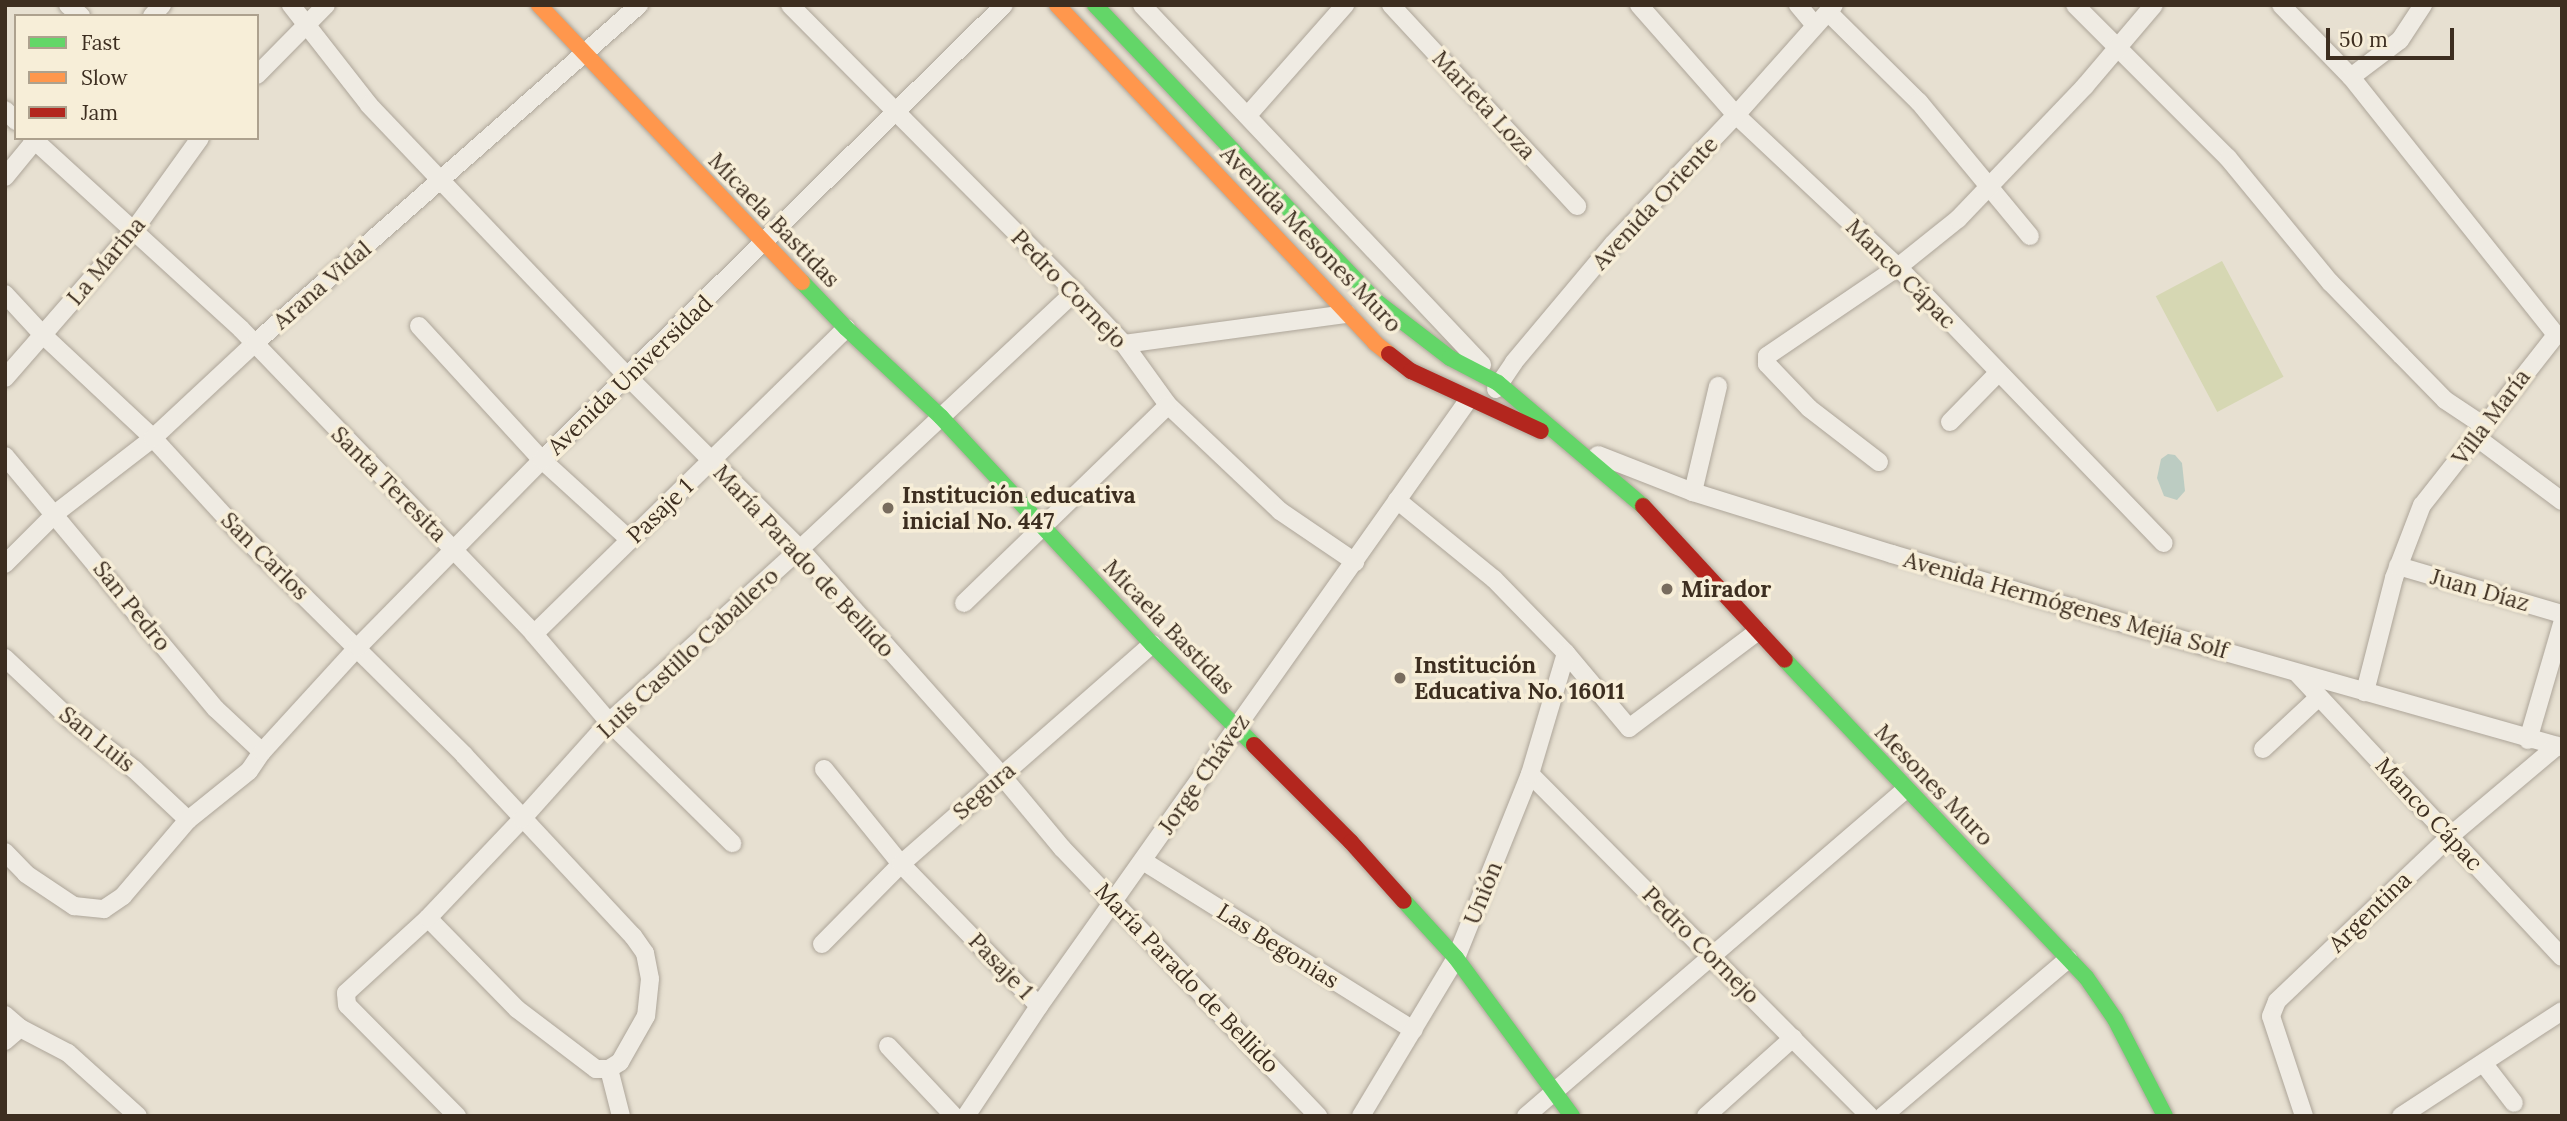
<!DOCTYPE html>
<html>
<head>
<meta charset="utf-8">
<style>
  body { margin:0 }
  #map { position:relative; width:2567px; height:1121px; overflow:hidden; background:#e7e0d1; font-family:Lora,serif }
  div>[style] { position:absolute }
  .green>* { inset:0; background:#d6d7b3; transform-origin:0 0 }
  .water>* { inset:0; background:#bcccc2 }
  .roads { filter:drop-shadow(0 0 2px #ada599) drop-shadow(0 0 2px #ada599) }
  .street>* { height:18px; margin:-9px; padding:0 9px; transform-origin:9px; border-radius:9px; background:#efebe3 }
  .fast>* { height:16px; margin:-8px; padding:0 8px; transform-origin:8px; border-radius:8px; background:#63d668 }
  .slow>* { height:16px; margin:-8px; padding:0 8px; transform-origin:8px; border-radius:8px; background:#ff974d }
  .jam>* { height:16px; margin:-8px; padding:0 8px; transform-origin:8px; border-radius:8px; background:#b3261e }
  .dots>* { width:19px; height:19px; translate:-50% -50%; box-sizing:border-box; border:4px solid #f7eed8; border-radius:50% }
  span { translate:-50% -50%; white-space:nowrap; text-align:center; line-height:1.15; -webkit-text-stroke:7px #f7eed8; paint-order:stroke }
  .street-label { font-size:23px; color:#3d2e20 }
  .poi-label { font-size:23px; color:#3d2e20; font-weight:700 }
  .left { translate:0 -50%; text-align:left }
  .frame { position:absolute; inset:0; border:7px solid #3d2e20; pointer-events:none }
  .legend { position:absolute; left:14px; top:14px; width:245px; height:126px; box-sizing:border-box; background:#f7eed8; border:2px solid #ada18e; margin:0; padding:9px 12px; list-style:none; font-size:21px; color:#3d2e20 }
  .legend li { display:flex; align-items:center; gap:14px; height:35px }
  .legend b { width:35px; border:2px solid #ada18e }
  .scale { position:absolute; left:2326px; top:28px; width:128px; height:32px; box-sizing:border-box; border:4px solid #3d2e20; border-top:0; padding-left:9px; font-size:21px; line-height:24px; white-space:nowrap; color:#3d2e20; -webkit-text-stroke:5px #f7eed8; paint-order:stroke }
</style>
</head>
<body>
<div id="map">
  <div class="green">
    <div style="left:2222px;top:261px;width:131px;height:75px;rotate:62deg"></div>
  </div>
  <div class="water">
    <div style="clip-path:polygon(2168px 454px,2175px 455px,2182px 463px,2185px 491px,2177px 500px,2164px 496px,2157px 478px,2161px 459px)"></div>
  </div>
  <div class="roads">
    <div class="street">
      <div style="left:68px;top:5px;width:17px;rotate:40deg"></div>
      <div style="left:291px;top:5px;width:127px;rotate:52deg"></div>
      <div style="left:369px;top:105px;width:376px;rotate:46.4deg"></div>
      <div style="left:628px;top:377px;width:243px;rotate:45deg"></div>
      <div style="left:800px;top:549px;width:304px;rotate:48.3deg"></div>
      <div style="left:1002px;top:776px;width:94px;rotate:50.2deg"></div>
      <div style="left:1062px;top:848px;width:371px;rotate:46.3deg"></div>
      <div style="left:790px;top:5px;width:404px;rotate:45.2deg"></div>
      <div style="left:1075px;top:292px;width:71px;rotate:46.7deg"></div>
      <div style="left:1124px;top:344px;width:75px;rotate:54.2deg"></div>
      <div style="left:1168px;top:405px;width:154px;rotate:43.4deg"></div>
      <div style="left:1280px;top:511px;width:91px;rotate:34.2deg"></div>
      <div style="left:1142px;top:5px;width:495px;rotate:46.6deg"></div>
      <div style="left:1391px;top:5px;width:274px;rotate:47.2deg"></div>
      <div style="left:1639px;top:5px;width:147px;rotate:48.6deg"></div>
      <div style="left:1736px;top:115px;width:222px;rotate:43.2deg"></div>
      <div style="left:1898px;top:267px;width:383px;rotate:46.1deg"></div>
      <div style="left:1798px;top:5px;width:26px;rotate:50deg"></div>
      <div style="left:2075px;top:5px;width:216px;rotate:45deg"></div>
      <div style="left:2228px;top:158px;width:161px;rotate:50.6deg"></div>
      <div style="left:2330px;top:282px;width:102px;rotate:45.8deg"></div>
      <div style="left:2401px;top:355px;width:63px;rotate:45.6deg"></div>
      <div style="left:2445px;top:400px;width:47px;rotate:33.7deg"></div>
      <div style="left:2281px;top:5px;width:100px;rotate:45.8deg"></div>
      <div style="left:2351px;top:77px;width:330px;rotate:51.5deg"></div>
      <div style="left:2556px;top:335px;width:216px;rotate:128.2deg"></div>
      <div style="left:2422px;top:505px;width:78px;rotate:111deg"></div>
      <div style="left:2394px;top:578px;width:118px;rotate:104.3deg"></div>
      <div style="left:1828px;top:12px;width:128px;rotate:44.7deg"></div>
      <div style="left:1919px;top:102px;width:174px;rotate:50.4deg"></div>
      <div style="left:152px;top:16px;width:15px;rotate:-48deg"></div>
      <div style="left:257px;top:75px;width:98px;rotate:-45.4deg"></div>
      <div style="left:2351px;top:77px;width:61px;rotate:-37.1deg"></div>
      <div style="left:2400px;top:40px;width:42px;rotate:-56.7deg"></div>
      <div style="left:5px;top:110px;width:16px;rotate:45deg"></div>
      <div style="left:1248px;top:115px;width:147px;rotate:-48.6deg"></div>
      <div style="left:32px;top:138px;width:283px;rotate:42.4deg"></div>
      <div style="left:241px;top:329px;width:423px;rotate:46.1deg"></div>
      <div style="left:534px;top:634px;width:116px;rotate:49.6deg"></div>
      <div style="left:609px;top:722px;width:173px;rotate:44.5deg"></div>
      <div style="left:5px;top:177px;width:50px;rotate:-50.6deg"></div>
      <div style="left:5px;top:294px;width:56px;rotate:47.2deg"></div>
      <div style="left:43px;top:335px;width:151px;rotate:43.1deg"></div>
      <div style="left:153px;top:438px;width:129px;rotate:47.5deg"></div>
      <div style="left:240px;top:533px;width:315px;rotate:44.7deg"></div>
      <div style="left:464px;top:755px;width:248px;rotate:47deg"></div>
      <div style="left:633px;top:936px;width:21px;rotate:55deg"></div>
      <div style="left:645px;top:953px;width:26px;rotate:79deg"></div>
      <div style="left:650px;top:979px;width:37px;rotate:96deg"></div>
      <div style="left:646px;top:1016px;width:53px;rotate:119.5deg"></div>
      <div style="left:620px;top:1062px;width:13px;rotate:148deg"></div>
      <div style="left:609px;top:1069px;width:13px;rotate:180deg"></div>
      <div style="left:596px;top:1069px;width:99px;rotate:-142.8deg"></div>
      <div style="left:517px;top:1009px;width:127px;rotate:-134.4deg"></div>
      <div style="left:419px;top:326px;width:182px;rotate:47.5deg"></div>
      <div style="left:542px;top:460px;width:119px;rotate:42.3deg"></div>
      <div style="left:1124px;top:344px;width:225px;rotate:-7.7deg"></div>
      <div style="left:5px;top:378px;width:196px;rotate:-48.9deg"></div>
      <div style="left:134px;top:230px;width:113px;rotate:-54.3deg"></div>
      <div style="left:1496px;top:389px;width:32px;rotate:-56deg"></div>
      <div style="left:1514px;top:362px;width:154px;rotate:-50deg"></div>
      <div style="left:1613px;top:244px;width:178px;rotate:-46.4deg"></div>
      <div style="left:1736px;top:115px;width:147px;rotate:-48.3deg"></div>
      <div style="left:1950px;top:422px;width:69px;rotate:-45.6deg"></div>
      <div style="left:2476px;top:437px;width:107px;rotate:36.7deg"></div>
      <div style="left:1598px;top:455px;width:102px;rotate:21.3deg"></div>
      <div style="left:1693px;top:492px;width:208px;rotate:17.3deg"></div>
      <div style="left:1892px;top:554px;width:241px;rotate:16.6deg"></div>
      <div style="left:2123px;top:623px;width:456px;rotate:15.8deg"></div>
      <div style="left:5px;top:456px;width:329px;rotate:50.2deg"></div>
      <div style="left:216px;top:709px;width:63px;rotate:43.1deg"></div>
      <div style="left:1879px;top:462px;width:88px;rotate:-142.4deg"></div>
      <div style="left:1809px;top:408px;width:61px;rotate:-133.7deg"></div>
      <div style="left:1767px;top:364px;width:8px;rotate:-90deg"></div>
      <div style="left:1767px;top:356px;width:158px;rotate:-34.2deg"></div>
      <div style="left:1898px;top:267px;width:77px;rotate:-38.7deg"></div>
      <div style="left:1958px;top:219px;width:184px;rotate:-46.3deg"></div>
      <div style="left:2085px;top:86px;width:106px;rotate:-49.6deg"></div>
      <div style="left:1693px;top:492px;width:109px;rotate:-76.7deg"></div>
      <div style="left:1397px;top:500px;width:125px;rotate:39.2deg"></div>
      <div style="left:1494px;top:579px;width:103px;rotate:45.8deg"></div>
      <div style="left:1566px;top:653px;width:98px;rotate:50deg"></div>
      <div style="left:1629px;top:728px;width:161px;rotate:-36.9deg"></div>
      <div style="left:5px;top:564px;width:72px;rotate:-45deg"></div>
      <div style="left:56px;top:513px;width:123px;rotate:-37.7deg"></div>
      <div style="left:153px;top:438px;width:139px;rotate:-43deg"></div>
      <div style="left:255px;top:343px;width:512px;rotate:-41.35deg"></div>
      <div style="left:2398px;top:566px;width:171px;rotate:16.3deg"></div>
      <div style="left:964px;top:603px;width:284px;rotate:-44.1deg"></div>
      <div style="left:534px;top:634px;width:437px;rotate:-44.4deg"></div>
      <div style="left:5px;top:658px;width:91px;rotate:43.2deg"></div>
      <div style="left:71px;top:720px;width:81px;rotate:38deg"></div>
      <div style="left:135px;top:770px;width:73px;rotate:43.3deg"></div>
      <div style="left:2297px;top:673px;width:388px;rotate:47deg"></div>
      <div style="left:2528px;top:740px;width:121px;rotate:-73.7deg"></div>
      <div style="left:2263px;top:749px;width:76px;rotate:-42.9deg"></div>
      <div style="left:824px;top:769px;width:122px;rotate:51deg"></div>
      <div style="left:901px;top:864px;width:198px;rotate:45.8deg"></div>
      <div style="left:1530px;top:774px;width:482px;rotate:45.2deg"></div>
      <div style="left:5px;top:852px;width:30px;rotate:46deg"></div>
      <div style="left:26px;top:874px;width:58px;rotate:33.7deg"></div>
      <div style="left:74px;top:906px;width:30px;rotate:6deg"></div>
      <div style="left:104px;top:909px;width:23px;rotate:-34deg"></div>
      <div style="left:123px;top:896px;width:100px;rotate:-49.5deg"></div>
      <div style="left:188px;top:820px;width:78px;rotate:-38.8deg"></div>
      <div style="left:249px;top:771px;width:23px;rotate:-56deg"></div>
      <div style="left:262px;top:752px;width:142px;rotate:-47.6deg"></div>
      <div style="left:358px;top:647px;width:262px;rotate:-45.5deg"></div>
      <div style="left:542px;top:460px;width:648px;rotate:-44.56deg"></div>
      <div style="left:1143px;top:861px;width:319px;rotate:32deg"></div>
      <div style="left:822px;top:944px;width:112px;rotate:-45.4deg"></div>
      <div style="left:901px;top:864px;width:334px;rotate:-41.2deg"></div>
      <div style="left:5px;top:1015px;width:20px;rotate:41deg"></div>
      <div style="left:20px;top:1028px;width:54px;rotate:27.5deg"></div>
      <div style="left:68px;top:1053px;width:94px;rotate:42deg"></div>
      <div style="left:5px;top:1041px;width:20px;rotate:-41deg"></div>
      <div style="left:888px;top:1046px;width:96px;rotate:46.7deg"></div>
      <div style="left:2484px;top:1064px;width:49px;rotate:52.4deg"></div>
      <div style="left:609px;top:1069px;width:49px;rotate:75.7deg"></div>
      <div style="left:457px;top:1116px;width:156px;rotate:-134.7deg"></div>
      <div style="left:347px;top:1005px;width:12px;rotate:-95deg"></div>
      <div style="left:346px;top:993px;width:111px;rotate:-42.4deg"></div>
      <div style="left:428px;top:918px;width:137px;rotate:-46.5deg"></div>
      <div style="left:522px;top:819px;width:130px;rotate:-48.1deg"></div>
      <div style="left:609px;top:722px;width:258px;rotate:-42.2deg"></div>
      <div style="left:800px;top:549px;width:376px;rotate:-43.1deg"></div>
      <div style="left:966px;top:1116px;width:132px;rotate:-56.4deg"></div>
      <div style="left:1039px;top:1006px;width:744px;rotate:-54.69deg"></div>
      <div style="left:1361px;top:1116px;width:184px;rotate:-59deg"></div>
      <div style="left:1456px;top:958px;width:198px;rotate:-68.1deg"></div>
      <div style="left:1530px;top:774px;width:126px;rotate:-73.4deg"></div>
      <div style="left:1526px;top:1116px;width:501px;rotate:-40.71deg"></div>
      <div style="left:1706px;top:1116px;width:117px;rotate:-41.9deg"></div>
      <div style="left:1883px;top:1116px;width:243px;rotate:-40.3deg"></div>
      <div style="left:2304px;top:1116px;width:105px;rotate:-108.3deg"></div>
      <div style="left:2271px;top:1016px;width:16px;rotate:-68deg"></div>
      <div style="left:2277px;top:1001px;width:239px;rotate:-43.6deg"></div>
      <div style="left:2450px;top:836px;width:140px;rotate:-40.1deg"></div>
      <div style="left:2401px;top:1116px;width:192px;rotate:-33.1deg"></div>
    </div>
    <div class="fast">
      <div style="left:1095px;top:5px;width:410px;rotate:46.5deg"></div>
      <div style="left:1377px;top:302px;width:92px;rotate:37.5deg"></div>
      <div style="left:1450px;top:358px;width:54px;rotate:27.5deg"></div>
      <div style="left:1498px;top:383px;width:190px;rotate:40.3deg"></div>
      <div style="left:802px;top:282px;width:64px;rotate:46.3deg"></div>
      <div style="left:846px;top:328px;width:130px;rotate:43.1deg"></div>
      <div style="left:941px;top:417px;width:310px;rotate:47.1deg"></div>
      <div style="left:1152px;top:644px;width:144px;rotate:44.7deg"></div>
      <div style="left:1785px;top:660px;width:437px;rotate:46.5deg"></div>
      <div style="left:2086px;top:977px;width:51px;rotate:55.4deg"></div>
      <div style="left:2115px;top:1019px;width:109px;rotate:62.7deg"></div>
      <div style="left:1404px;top:901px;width:77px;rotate:47.6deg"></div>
      <div style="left:1456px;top:958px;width:196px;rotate:53.7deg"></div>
    </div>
    <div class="slow">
      <div style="left:539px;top:5px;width:382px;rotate:46.5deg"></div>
      <div style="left:1057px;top:5px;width:464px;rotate:46.7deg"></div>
      <div style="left:1375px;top:343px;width:18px;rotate:38deg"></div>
    </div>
    <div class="jam">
      <div style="left:1389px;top:354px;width:28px;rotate:38deg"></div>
      <div style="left:1411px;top:371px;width:143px;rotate:24.8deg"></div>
      <div style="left:1643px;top:506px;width:209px;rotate:47.3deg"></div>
      <div style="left:1254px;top:745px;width:137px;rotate:45deg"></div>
      <div style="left:1351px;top:842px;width:79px;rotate:48.1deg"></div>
    </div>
  </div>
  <div class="dots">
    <div style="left:888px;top:508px;background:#786c5e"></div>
    <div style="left:1667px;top:589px;background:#786c5e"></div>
    <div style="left:1400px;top:678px;background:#786c5e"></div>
  </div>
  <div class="street-label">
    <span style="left:1484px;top:105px;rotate:47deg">Marieta Loza</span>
    <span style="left:1655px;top:203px;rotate:-47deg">Avenida Oriente</span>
    <span style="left:774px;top:220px;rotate:46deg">Micaela Bastidas</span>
    <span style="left:1311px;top:239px;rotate:46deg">Avenida Mesones Muro</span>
    <span style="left:106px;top:261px;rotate:-50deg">La Marina</span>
    <span style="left:1901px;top:274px;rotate:45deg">Manco Cápac</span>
    <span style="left:322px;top:285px;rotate:-41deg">Arana Vidal</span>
    <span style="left:1069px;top:289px;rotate:46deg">Pedro Cornejo</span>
    <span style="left:630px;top:375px;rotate:-44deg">Avenida Universidad</span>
    <span style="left:2491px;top:417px;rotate:-53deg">Villa María</span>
    <span style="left:389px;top:484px;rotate:45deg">Santa Teresita</span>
    <span style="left:660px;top:511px;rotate:-44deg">Pasaje 1</span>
    <span style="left:265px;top:556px;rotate:45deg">San Carlos</span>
    <span style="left:804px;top:561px;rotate:47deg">María Parado de Bellido</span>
    <span style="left:2480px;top:590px;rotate:16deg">Juan Díaz</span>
    <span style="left:2066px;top:605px;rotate:16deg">Avenida Hermógenes Mejía Solf</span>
    <span style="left:132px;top:606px;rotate:51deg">San Pedro</span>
    <span style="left:1169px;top:627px;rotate:46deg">Micaela Bastidas</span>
    <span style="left:688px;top:653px;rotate:-43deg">Luis Castillo Caballero</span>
    <span style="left:97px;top:739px;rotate:39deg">San Luis</span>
    <span style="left:1204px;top:774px;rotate:-55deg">Jorge Chávez</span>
    <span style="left:1934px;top:785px;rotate:46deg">Mesones Muro</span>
    <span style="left:984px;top:791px;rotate:-41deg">Segura</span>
    <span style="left:2429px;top:814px;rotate:47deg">Manco Cápac</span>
    <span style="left:1483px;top:893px;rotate:-68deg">Unión</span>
    <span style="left:2370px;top:912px;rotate:-44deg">Argentina</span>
    <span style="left:1701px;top:945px;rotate:45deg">Pedro Cornejo</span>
    <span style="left:1278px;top:946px;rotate:32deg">Las Begonias</span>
    <span style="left:1001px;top:966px;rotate:46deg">Pasaje 1</span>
    <span style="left:1187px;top:978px;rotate:46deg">María Parado de Bellido</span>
  </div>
  <div class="poi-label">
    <span class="left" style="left:902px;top:508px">Institución educativa<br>inicial No. 447</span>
    <span class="left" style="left:1681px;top:589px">Mirador</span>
    <span class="left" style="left:1414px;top:678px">Institución<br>Educativa No. 16011</span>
  </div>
  <div class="frame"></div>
  <ul class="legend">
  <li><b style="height:9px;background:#63d668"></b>Fast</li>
  <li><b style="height:9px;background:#ff974d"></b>Slow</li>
  <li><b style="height:9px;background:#b3261e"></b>Jam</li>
  </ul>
  <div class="scale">50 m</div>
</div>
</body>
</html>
